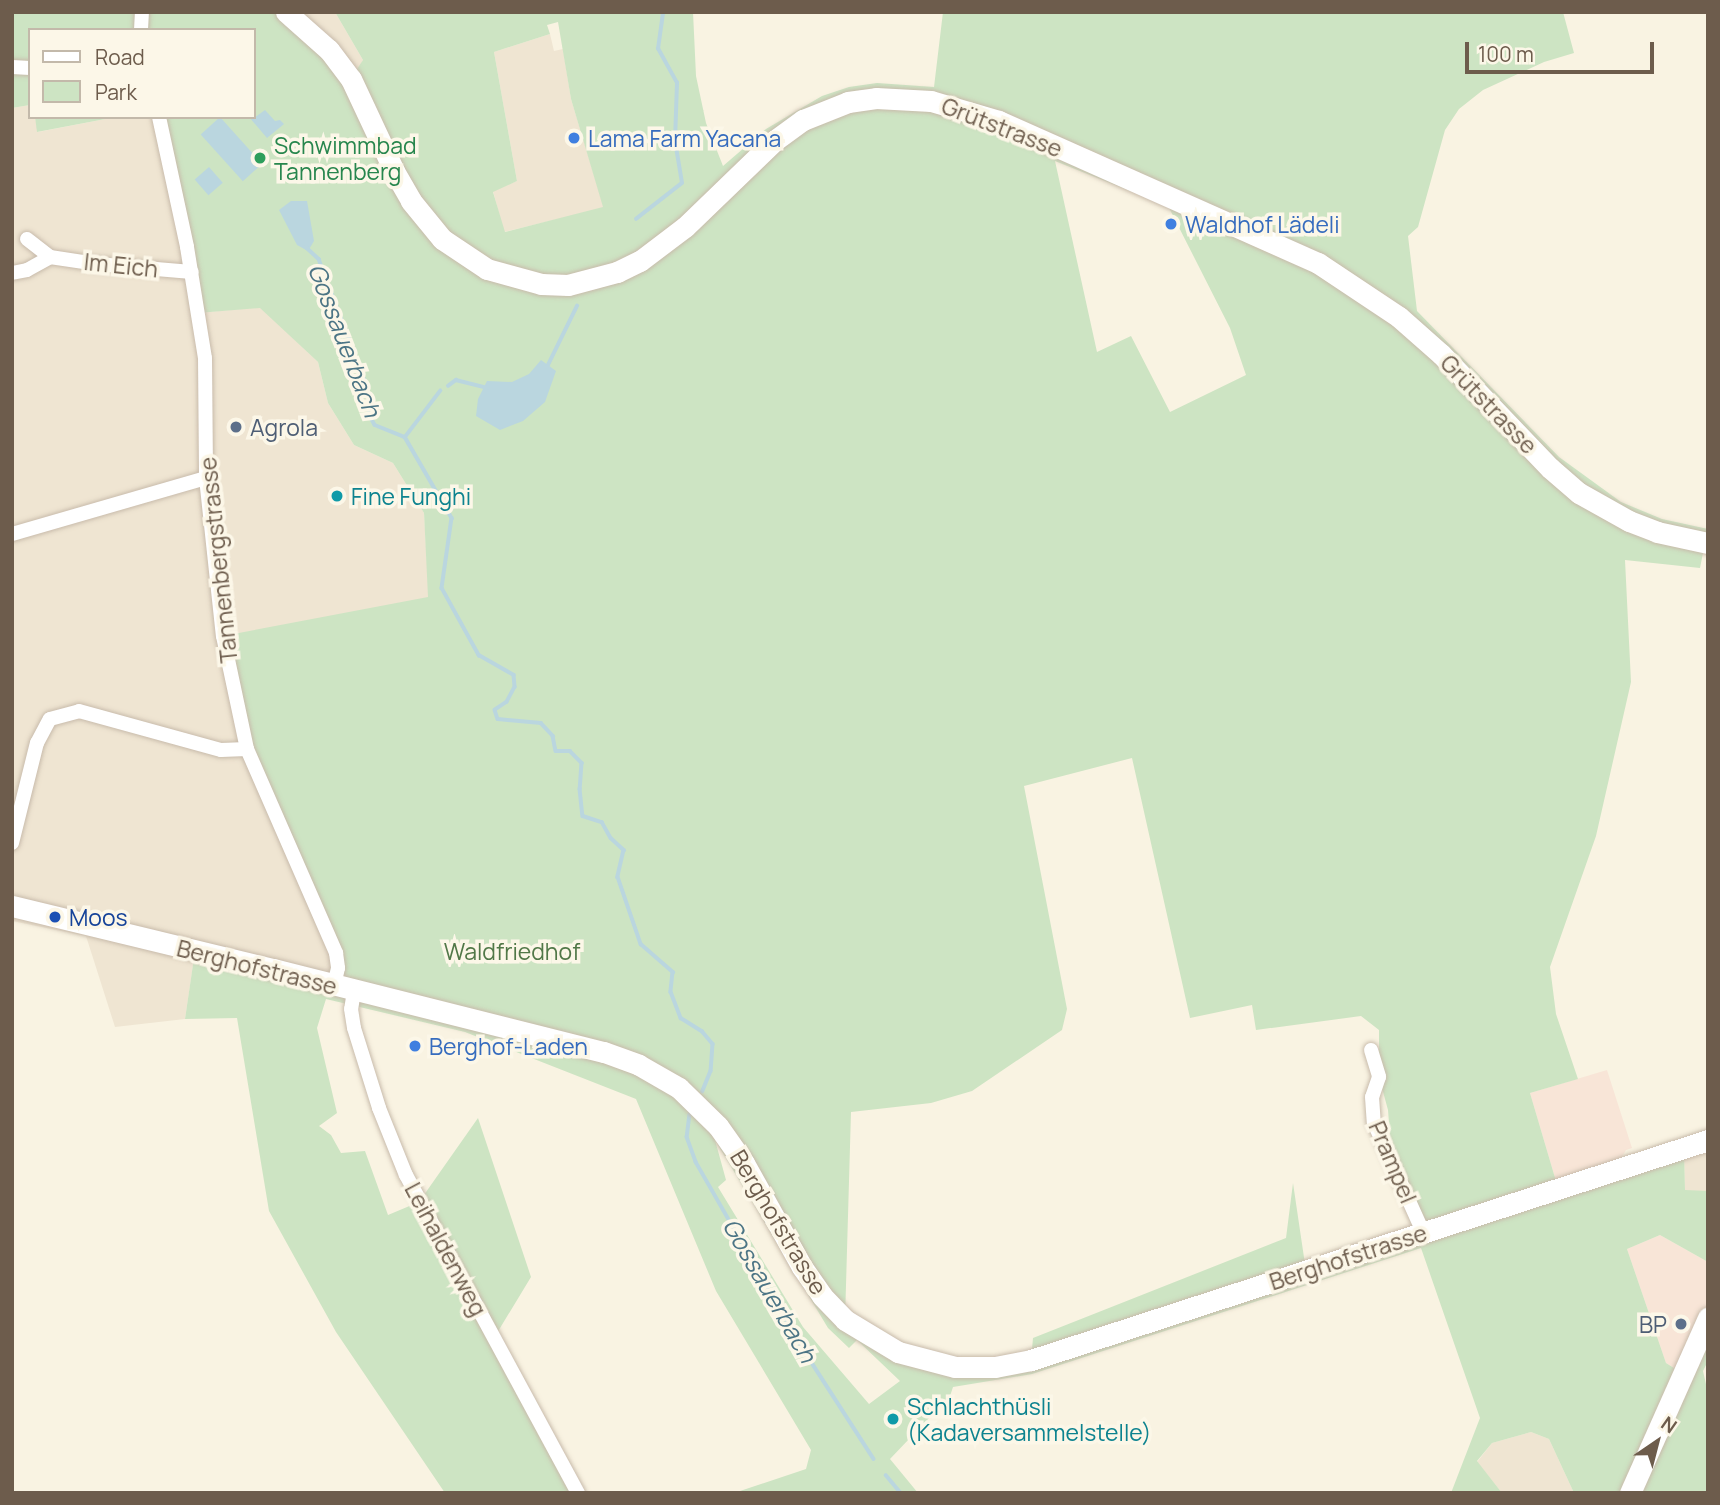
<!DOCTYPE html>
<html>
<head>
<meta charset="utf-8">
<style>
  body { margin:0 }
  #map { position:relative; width:1720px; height:1505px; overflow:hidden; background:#f9f3e2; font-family:Manrope,sans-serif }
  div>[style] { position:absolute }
  .residential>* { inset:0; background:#efe5d2 }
  .commercial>* { inset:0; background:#f8e5d7 }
  .green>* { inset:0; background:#cde4c3 }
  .water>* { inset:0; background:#bad6df; transform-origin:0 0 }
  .stream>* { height:3.5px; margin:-1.75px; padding:0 1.75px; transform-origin:1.75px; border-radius:1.75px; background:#bad6df }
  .roads { filter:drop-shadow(0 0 2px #c8bbab) drop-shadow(0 0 2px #c8bbab) }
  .street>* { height:14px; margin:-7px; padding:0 7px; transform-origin:7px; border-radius:7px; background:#fff }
  .secondary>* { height:21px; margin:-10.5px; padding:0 10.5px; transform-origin:10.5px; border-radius:10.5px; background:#fff }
  .dots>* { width:19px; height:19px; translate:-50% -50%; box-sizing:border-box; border:4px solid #fcf7e8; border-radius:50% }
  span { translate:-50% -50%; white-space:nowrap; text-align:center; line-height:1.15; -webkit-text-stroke:7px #fcf7e8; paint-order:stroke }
  .street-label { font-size:23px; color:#6d5c4c }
  .shop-label { font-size:23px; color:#366cbe }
  .left { translate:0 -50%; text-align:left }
  .leisure-label { font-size:23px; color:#27864d }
  .service-label { font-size:23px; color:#4e5e75 }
  .right { translate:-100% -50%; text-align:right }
  .culture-label { font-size:23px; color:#0d838f }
  .transit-label { font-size:23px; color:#164399 }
  .park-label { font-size:23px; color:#517848 }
  .water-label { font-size:24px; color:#4c7585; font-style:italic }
  .frame { position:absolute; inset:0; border:14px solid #6d5c4c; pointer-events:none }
  .legend { position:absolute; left:28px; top:28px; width:228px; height:91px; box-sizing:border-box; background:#fcf7e8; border:2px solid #c3b9aa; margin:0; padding:9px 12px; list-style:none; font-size:21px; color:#6d5c4c }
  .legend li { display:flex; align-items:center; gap:14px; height:35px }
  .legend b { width:35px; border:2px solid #c3b9aa }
  .north { position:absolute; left:1622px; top:1407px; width:70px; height:70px; -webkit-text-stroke:5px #fcf7e8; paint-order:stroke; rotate:35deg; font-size:19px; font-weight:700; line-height:28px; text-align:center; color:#6d5c4c }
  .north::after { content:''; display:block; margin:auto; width:24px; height:32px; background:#6d5c4c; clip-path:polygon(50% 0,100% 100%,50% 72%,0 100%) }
  .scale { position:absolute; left:1465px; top:42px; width:189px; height:32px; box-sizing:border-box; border:4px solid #6d5c4c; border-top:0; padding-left:9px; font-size:21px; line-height:24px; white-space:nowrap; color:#6d5c4c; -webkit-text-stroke:5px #fcf7e8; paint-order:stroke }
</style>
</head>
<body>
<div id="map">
  <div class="residential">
    <div style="clip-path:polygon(286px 12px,335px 12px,363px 60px,360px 68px,351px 79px)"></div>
    <div style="clip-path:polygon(550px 34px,554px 51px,563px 49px,571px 99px,604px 208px,504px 232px,493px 191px,517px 181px,494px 52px)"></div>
    <div style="clip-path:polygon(30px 105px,30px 117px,35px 117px,38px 132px,116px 117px,159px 117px,198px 313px,260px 307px,318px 362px,328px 403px,354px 445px,393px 463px,424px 513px,429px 597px,336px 953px,334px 986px,195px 952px,185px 1019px,115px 1027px,86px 936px,12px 921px,12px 108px)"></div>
    <div style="clip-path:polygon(1708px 1140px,1708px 1191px,1685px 1191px,1684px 1147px)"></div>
    <div style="clip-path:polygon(1531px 1432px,1549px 1439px,1574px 1493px,1502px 1493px,1477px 1462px,1492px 1443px)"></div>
  </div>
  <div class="commercial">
    <div style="clip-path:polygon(1607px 1070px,1632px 1148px,1626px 1150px,1622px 1157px,1558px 1188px,1530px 1093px)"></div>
    <div style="clip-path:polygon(1660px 1235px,1708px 1262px,1708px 1318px,1683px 1373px,1666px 1363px,1627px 1249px)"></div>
  </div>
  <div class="green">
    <div style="clip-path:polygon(evenodd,12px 12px,286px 12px,351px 78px,363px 60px,335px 12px,693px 12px,696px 76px,706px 123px,723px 166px,766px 129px,822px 96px,849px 87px,877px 83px,934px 87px,943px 12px,1563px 12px,1574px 53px,1544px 62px,1483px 90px,1459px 109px,1445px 130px,1418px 227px,1408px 236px,1417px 311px,1559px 457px,1621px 502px,1662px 519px,1708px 529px,1708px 543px,1705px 543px,1700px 568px,1625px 560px,1631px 682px,1596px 836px,1550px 967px,1556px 1014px,1578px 1079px,1530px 1093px,1558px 1188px,1684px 1147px,1685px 1190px,1708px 1191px,1708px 1262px,1660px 1235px,1627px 1249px,1666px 1363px,1682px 1373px,1708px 1318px,1708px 1361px,1703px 1371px,1708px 1393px,1708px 1493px,1574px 1493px,1549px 1439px,1531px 1432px,1492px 1443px,1477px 1461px,1502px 1493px,1451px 1493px,1480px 1418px,1421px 1248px,1032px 1374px,953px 1387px,950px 1396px,890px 1459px,918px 1493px,734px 1493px,806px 1469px,811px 1450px,716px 1291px,636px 1099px,465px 1032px,326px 999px,317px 1028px,337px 1113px,319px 1126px,331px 1135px,341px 1153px,365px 1151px,388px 1215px,419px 1202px,478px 1118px,531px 1277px,494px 1338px,578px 1493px,445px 1493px,336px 1332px,269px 1211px,237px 1018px,185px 1019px,195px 951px,333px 986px,338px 968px,247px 749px,223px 636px,428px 597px,424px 513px,393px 463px,354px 445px,328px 403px,318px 362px,260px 308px,198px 313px,159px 117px,254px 117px,254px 30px,30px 30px,30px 105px,12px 108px,12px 12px,558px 22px,571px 99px,603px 207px,505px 232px,493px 192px,517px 181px,494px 52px,550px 34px,547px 25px,558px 22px,12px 12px,1055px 161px,1135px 193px,1162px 194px,1230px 328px,1246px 375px,1170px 412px,1131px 336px,1097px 352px,1055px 161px,12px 12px,1132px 758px,1190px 1018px,1252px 1005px,1256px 1030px,1361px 1016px,1379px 1030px,1379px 1077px,1388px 1110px,1392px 1162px,1423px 1232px,1306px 1271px,1293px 1183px,1286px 1238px,1033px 1338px,1031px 1360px,920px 1360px,845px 1320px,851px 1112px,931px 1103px,972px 1091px,1062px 1030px,1067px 1009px,1024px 786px,1132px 758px,12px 12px,715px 1140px,828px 1328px,849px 1348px,857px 1340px,900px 1381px,869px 1404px,803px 1327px,718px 1187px,726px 1180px,715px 1140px)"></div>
    <div style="clip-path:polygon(35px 117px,116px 117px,37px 132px)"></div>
  </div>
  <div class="water">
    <div style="clip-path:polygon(265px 110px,275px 121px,280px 120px,284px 124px,267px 138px,249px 117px,254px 118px)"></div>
    <div style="left:220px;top:117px;width:63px;height:26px;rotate:48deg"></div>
    <div style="left:209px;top:167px;width:21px;height:19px;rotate:49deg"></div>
    <div style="clip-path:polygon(291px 201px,307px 201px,314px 241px,308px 251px,297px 245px,279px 210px)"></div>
    <div style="clip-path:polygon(541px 360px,556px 371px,545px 402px,523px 421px,500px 430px,476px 416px,478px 399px,487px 381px,512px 382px,529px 374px)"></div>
  </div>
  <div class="stream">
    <div style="left:636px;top:219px;width:58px;rotate:-38deg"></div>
    <div style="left:682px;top:183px;width:43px;rotate:-99.5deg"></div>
    <div style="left:675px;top:141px;width:58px;rotate:-88deg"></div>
    <div style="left:677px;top:83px;width:39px;rotate:-119deg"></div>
    <div style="left:658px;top:49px;width:37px;rotate:-82deg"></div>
    <div style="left:306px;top:247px;width:18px;rotate:43deg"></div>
    <div style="left:319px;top:259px;width:139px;rotate:69.3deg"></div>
    <div style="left:368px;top:389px;width:27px;rotate:86deg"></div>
    <div style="left:370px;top:416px;width:10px;rotate:61deg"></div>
    <div style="left:375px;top:425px;width:32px;rotate:22deg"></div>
    <div style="left:405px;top:437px;width:94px;rotate:59.9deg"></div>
    <div style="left:452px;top:518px;width:71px;rotate:98.1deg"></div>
    <div style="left:442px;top:588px;width:77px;rotate:61.1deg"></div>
    <div style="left:479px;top:655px;width:40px;rotate:29.7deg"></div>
    <div style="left:514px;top:675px;width:12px;rotate:85deg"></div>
    <div style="left:515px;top:687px;width:17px;rotate:118deg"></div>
    <div style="left:507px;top:702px;width:14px;rotate:146deg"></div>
    <div style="left:495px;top:710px;width:9px;rotate:72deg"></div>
    <div style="left:498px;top:719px;width:43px;rotate:5.3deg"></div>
    <div style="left:541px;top:723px;width:18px;rotate:47deg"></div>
    <div style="left:553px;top:736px;width:15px;rotate:79deg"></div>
    <div style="left:556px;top:751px;width:14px"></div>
    <div style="left:570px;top:751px;width:17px;rotate:45deg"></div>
    <div style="left:582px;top:763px;width:26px;rotate:94deg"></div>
    <div style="left:580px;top:789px;width:27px;rotate:84deg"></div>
    <div style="left:583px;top:816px;width:20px;rotate:18deg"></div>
    <div style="left:602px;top:822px;width:18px;rotate:61deg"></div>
    <div style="left:611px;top:838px;width:18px;rotate:43deg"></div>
    <div style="left:624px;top:850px;width:28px;rotate:103deg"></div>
    <div style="left:618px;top:877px;width:71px;rotate:71.1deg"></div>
    <div style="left:641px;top:944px;width:43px;rotate:41.2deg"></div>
    <div style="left:673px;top:972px;width:20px;rotate:96deg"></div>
    <div style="left:671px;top:992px;width:28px;rotate:69deg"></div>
    <div style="left:681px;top:1018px;width:25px;rotate:32deg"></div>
    <div style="left:702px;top:1031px;width:17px;rotate:50deg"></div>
    <div style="left:713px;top:1044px;width:27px;rotate:94deg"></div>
    <div style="left:711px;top:1071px;width:22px;rotate:112deg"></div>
    <div style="left:547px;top:367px;width:68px;rotate:-63.8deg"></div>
    <div style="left:448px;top:386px;width:10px;rotate:-37deg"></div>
    <div style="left:456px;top:380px;width:33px;rotate:14deg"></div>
    <div style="left:405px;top:437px;width:58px;rotate:-52.7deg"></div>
    <div style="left:690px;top:1114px;width:23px;rotate:97deg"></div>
    <div style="left:687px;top:1137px;width:27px;rotate:70deg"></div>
    <div style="left:696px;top:1162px;width:219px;rotate:60.2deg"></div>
    <div style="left:805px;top:1352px;width:127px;rotate:57.2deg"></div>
    <div style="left:886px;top:1475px;width:23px;rotate:50deg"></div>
  </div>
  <div class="roads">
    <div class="street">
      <div style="left:141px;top:30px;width:18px;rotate:-87deg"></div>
      <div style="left:12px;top:67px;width:18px;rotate:3deg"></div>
      <div style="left:159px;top:117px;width:133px;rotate:77.8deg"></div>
      <div style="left:187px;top:247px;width:112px;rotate:80.8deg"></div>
      <div style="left:205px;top:358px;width:120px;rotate:89.5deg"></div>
      <div style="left:206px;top:478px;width:159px;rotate:83.9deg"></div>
      <div style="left:223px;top:636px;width:116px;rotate:78deg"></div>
      <div style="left:247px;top:749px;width:223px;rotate:66.4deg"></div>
      <div style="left:336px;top:953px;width:15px;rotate:82deg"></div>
      <div style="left:338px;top:968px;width:18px;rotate:103deg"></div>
      <div style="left:27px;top:239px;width:29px;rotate:38deg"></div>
      <div style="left:12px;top:273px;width:15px;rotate:-11deg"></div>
      <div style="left:27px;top:270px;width:26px;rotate:-29deg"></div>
      <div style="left:50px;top:257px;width:48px;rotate:8.5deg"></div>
      <div style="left:97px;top:264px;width:95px;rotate:4.8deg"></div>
      <div style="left:12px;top:534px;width:202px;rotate:-16.1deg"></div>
      <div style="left:12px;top:843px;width:103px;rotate:-76deg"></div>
      <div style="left:37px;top:743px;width:27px;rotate:-62deg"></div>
      <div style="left:50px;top:719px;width:30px;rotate:-15deg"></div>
      <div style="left:79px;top:711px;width:147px;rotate:15.4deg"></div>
      <div style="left:221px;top:750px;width:26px;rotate:-2deg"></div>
      <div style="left:354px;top:991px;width:18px;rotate:99deg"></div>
      <div style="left:351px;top:1009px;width:19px;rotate:81deg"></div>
      <div style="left:354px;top:1028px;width:84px;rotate:72.6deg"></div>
      <div style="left:379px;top:1108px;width:72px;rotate:68.1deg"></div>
      <div style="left:406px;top:1175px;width:362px;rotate:61.6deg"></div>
      <div style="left:1371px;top:1050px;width:28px;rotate:73deg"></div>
      <div style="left:1379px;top:1077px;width:21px;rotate:109deg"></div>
      <div style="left:1372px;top:1097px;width:26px;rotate:86deg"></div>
      <div style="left:1374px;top:1123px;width:120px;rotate:65.8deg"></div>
    </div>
    <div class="secondary">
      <div style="left:286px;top:12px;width:57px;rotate:41.5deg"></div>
      <div style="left:329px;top:50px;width:36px;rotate:53deg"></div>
      <div style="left:351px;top:79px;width:102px;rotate:64.9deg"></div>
      <div style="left:394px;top:171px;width:34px;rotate:60deg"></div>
      <div style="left:411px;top:201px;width:49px;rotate:50.8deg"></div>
      <div style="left:442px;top:239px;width:54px;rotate:33.7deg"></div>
      <div style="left:487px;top:269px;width:56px;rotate:15.5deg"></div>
      <div style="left:541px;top:284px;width:27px;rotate:2deg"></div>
      <div style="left:568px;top:285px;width:51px;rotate:-14.9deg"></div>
      <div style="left:617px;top:272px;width:25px;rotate:-26deg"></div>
      <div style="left:640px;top:261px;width:56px;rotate:-37.1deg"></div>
      <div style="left:685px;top:227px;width:124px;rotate:-44deg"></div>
      <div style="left:774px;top:141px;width:36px;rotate:-36deg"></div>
      <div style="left:803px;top:120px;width:48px;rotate:-21.8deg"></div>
      <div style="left:848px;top:102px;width:28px;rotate:-8deg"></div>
      <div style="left:876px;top:98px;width:55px;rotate:3.1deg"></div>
      <div style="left:931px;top:101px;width:71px;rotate:16.4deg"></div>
      <div style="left:999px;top:121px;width:349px;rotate:24deg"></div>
      <div style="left:1318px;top:263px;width:97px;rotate:33.7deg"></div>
      <div style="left:1399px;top:317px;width:56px;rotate:41.4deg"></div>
      <div style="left:1441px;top:354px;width:158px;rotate:46.3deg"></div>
      <div style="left:1550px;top:468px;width:38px;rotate:41deg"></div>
      <div style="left:1579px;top:493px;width:57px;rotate:29.2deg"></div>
      <div style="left:1629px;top:521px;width:30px;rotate:21deg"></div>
      <div style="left:1657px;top:532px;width:52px;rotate:12.2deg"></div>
      <div style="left:12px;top:906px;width:268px;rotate:13.6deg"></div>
      <div style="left:273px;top:969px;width:341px;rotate:14.1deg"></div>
      <div style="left:604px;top:1052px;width:37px;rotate:20deg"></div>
      <div style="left:639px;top:1065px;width:46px;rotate:29.9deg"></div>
      <div style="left:679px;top:1088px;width:54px;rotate:44.3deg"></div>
      <div style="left:718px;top:1126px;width:45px;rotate:54.9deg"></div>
      <div style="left:744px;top:1163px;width:119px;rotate:60.9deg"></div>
      <div style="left:802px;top:1267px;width:35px;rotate:55deg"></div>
      <div style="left:822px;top:1296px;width:33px;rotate:46deg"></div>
      <div style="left:845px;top:1320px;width:62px;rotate:31.1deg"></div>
      <div style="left:898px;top:1352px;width:59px;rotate:14.7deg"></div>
      <div style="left:955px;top:1367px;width:40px"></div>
      <div style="left:995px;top:1367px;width:37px;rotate:-11deg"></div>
      <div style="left:1031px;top:1360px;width:712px;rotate:-18deg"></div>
      <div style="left:1630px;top:1493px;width:192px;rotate:-66deg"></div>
    </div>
  </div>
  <div class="dots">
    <div style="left:574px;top:138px;background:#3f7fe0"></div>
    <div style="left:260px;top:158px;background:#2e9e5b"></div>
    <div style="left:1171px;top:224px;background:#3f7fe0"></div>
    <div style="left:236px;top:427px;background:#5c6f8a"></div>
    <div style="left:337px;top:496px;background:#0f9aa8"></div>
    <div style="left:55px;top:917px;background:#1a4fb4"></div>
    <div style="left:415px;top:1046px;background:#3f7fe0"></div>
    <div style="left:1681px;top:1324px;background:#5c6f8a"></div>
    <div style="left:893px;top:1419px;background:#0f9aa8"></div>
  </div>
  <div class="street-label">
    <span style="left:1002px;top:127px;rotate:21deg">Grütstrasse</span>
    <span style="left:121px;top:265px;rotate:6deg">Im Eich</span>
    <span style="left:1489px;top:404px;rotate:46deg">Grütstrasse</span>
    <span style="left:218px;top:560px;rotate:-96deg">Tannenbergstrasse</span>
    <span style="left:257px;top:967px;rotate:14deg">Berghofstrasse</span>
    <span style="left:1393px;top:1162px;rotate:67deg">Prampel</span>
    <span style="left:779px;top:1222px;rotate:59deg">Berghofstrasse</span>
    <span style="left:446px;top:1249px;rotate:62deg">Leihaldenweg</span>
    <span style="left:1348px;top:1257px;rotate:-18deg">Berghofstrasse</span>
  </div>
  <div class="shop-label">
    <span class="left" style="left:588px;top:138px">Lama Farm Yacana</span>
    <span class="left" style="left:1185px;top:224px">Waldhof Lädeli</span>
    <span class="left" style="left:429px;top:1046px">Berghof-Laden</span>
  </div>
  <div class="leisure-label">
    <span class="left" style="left:274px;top:158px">Schwimmbad<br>Tannenberg</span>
  </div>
  <div class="service-label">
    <span class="left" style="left:250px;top:427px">Agrola</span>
    <span class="right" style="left:1667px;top:1324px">BP</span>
  </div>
  <div class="culture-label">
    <span class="left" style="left:351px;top:496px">Fine Funghi</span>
    <span class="left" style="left:907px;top:1419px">Schlachthüsli<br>(Kadaversammelstelle)</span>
  </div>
  <div class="transit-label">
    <span class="left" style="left:69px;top:917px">Moos</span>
  </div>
  <div class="park-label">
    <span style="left:512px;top:951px">Waldfriedhof</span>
  </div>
  <div class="water-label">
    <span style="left:345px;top:340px;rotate:69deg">Gossauerbach</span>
    <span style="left:770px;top:1290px;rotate:60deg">Gossauerbach</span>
  </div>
  <div class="frame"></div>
  <ul class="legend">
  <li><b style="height:9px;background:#fff"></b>Road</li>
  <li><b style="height:19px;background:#cde4c3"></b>Park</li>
  </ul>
  <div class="north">N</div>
  <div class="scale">100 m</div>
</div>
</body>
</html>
